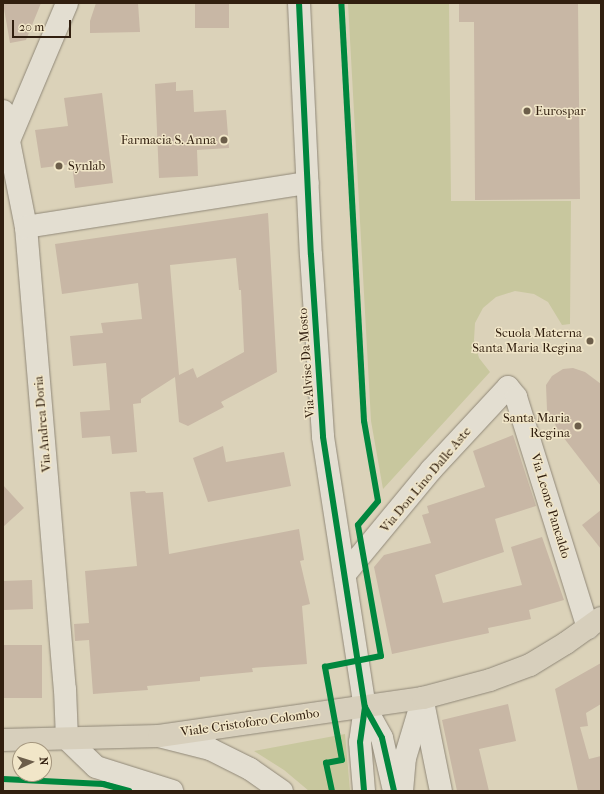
<!DOCTYPE html>
<html>
<head>
<meta charset="utf-8">
<style>
  body { margin:0 }
  #map { position:relative; width:604px; height:794px; overflow:hidden; background:#dbd2b9; font-family:"IM FELL French Canon",serif }
  div>[style] { position:absolute }
  .green>* { inset:0; background:#c8c79e }
  .building>* { inset:0; background:#c8b7a5; transform-origin:0 0 }
  .roads { filter:drop-shadow(0 0 1px #908878) drop-shadow(0 0 1px #908878) }
  .minor>* { height:22px; margin:-11px; padding:0 11px; transform-origin:11px; border-radius:11px; background:#e3ded1 }
  .major>* { height:22px; margin:-11px; padding:0 11px; transform-origin:11px; border-radius:11px; background:#d7cfbc }
  .cycleway>* { height:6px; margin:-3px; padding:0 3px; transform-origin:3px; border-radius:3px; background:#00873e }
  .dots>* { width:11px; height:11px; translate:-50% -50%; box-sizing:border-box; border:2px solid #f1e6c8; border-radius:50% }
  span { translate:-50% -50%; white-space:nowrap; text-align:center; line-height:1.15; -webkit-text-stroke:3px #f1e6c8; paint-order:stroke }
  .poi-label { font-size:13px; color:#311f0f }
  .left { translate:0 -50%; text-align:left }
  .right { translate:-100% -50%; text-align:right }
  .street-label { font-size:13px; color:#311f0f }
  .frame { position:absolute; inset:0; border:4px solid #311f0f; pointer-events:none }
  .north { position:absolute; left:12px; top:742px; width:40px; height:40px; box-sizing:border-box; background:#f1e6c8; border:1px solid #a4967e; border-radius:50%; rotate:86deg; font-size:11px; font-weight:700; line-height:16px; text-align:center; color:#311f0f }
  .north::after { content:''; display:block; margin:auto; width:14px; height:18px; background:#6c5e4a; clip-path:polygon(50% 0,100% 100%,50% 72%,0 100%) }
  .scale { position:absolute; left:12px; top:20px; width:59px; height:18px; box-sizing:border-box; border:2px solid #311f0f; border-top:0; padding-left:5px; font-size:12px; line-height:14px; white-space:nowrap; color:#311f0f; -webkit-text-stroke:3px #f1e6c8; paint-order:stroke }
</style>
</head>
<body>
<div id="map">
  <div class="green">
    <div style="clip-path:polygon(348px 3px,449px 3px,451px 201px,571px 201px,570px 324px,562px 325px,548px 302px,534px 294px,515px 291px,496px 297px,483px 308px,475px 323px,474px 340px,479px 358px,490px 372px,383px 489px,371px 421px)"></div>
    <div style="clip-path:polygon(345px 734px,350px 791px,309px 791px,284px 770px,254px 751px)"></div>
  </div>
  <div class="building">
    <div style="clip-path:polygon(3px 3px,41px 3px,26px 40px,10px 43px)"></div>
    <div style="clip-path:polygon(96px 3px,138px 3px,140px 32px,90px 33px,90px 21px)"></div>
    <div style="left:195px;top:3px;width:34px;height:25px"></div>
    <div style="clip-path:polygon(459px 3px,578px 3px,580px 199px,475px 200px,474px 22px,459px 22px)"></div>
    <div style="clip-path:polygon(176px 82px,176px 91px,193px 90px,194px 112px,226px 110px,229px 148px,197px 150px,198px 176px,159px 178px,155px 84px)"></div>
    <div style="clip-path:polygon(102px 93px,113px 183px,75px 188px,72px 164px,41px 168px,35px 130px,68px 126px,64px 98px)"></div>
    <div style="clip-path:polygon(evenodd,268px 213px,277px 372px,221px 402px,224px 407px,188px 426px,179px 422px,175px 377px,141px 399px,141px 403px,133px 404px,137px 452px,112px 454px,110px 436px,82px 438px,80px 412px,110px 410px,106px 363px,73px 366px,70px 336px,103px 333px,101px 323px,142px 319px,138px 283px,62px 294px,55px 244px,268px 213px,236px 258px,239px 290px,241px 290px,244px 352px,197px 378px,193px 368px,179px 375px,170px 265px,236px 258px)"></div>
    <div style="clip-path:polygon(573px 368px,585px 372px,601px 384px,601px 486px,560px 433px,547px 410px,546px 385px,552px 376px,563px 369px)"></div>
    <div style="clip-path:polygon(513px 435px,536px 506px,495px 519px,504px 552px,435px 575px,443px 603px,522px 585px,511px 547px,542px 537px,564px 600px,529px 610px,531px 619px,488px 628px,489px 633px,392px 654px,374px 567px,384px 555px,431px 543px,422px 515px,429px 513px,427px 506px,485px 487px,473px 451px)"></div>
    <div style="clip-path:polygon(223px 446px,226px 462px,284px 452px,291px 486px,208px 502px,193px 458px)"></div>
    <div style="clip-path:polygon(3px 485px,24px 508px,3px 527px)"></div>
    <div style="clip-path:polygon(145px 491px,146px 493px,163px 492px,169px 554px,299px 529px,304px 560px,300px 561px,310px 604px,302px 606px,307px 664px,252px 668px,253px 672px,200px 677px,200px 681px,147px 686px,148px 690px,93px 694px,89px 640px,75px 641px,74px 624px,89px 623px,85px 571px,137px 566px,130px 492px)"></div>
    <div style="clip-path:polygon(601px 510px,601px 549px,582px 525px)"></div>
    <div style="left:32px;top:580px;width:29px;height:29px;rotate:88deg"></div>
    <div style="left:3px;top:645px;width:39px;height:53px"></div>
    <div style="clip-path:polygon(601px 663px,601px 704px,586px 713px,588px 726px,580px 727px,589px 759px,601px 756px,601px 791px,578px 791px,555px 689px)"></div>
    <div style="clip-path:polygon(508px 704px,516px 741px,479px 749px,489px 791px,457px 791px,442px 720px)"></div>
  </div>
  <div class="roads">
    <div class="minor">
      <div style="left:299px;top:3px;width:252px;rotate:87.3deg"></div>
      <div style="left:311px;top:255px;width:182px;rotate:86.2deg"></div>
      <div style="left:323px;top:437px;width:273px;rotate:81.2deg"></div>
      <div style="left:365px;top:707px;width:35px;rotate:98deg"></div>
      <div style="left:360px;top:742px;width:49px;rotate:85.3deg"></div>
      <div style="left:3px;top:111px;width:118px;rotate:78.8deg"></div>
      <div style="left:26px;top:227px;width:464px;rotate:85.2deg"></div>
      <div style="left:65px;top:689px;width:50px;rotate:87.7deg"></div>
      <div style="left:67px;top:739px;width:40px;rotate:44deg"></div>
      <div style="left:96px;top:767px;width:80px;rotate:17.5deg"></div>
      <div style="left:8px;top:143px;width:152px;rotate:-67.1deg"></div>
      <div style="left:26px;top:227px;width:285px;rotate:-8.9deg"></div>
      <div style="left:345px;top:574px;width:135px;rotate:-50.4deg"></div>
      <div style="left:431px;top:470px;width:113px;rotate:-47.1deg"></div>
      <div style="left:508px;top:387px;width:13px;rotate:51deg"></div>
      <div style="left:516px;top:397px;width:242px;rotate:72.7deg"></div>
      <div style="left:423px;top:702px;width:91px;rotate:78.6deg"></div>
      <div style="left:365px;top:707px;width:35px;rotate:61deg"></div>
      <div style="left:382px;top:738px;width:54px;rotate:77.2deg"></div>
      <div style="left:159px;top:736px;width:53px;rotate:14.3deg"></div>
      <div style="left:210px;top:749px;width:45px;rotate:26.6deg"></div>
      <div style="left:250px;top:769px;width:39px;rotate:35deg"></div>
      <div style="left:402px;top:791px;width:33px;rotate:-85deg"></div>
      <div style="left:405px;top:758px;width:63px;rotate:-73.3deg"></div>
    </div>
    <div class="major">
      <div style="left:3px;top:740px;width:156px;rotate:-1.5deg"></div>
      <div style="left:159px;top:736px;width:267px;rotate:-8.2deg"></div>
      <div style="left:423px;top:698px;width:69px;rotate:-15deg"></div>
      <div style="left:490px;top:680px;width:43px;rotate:-20.6deg"></div>
      <div style="left:530px;top:665px;width:42px;rotate:-31.4deg"></div>
      <div style="left:566px;top:643px;width:43px;rotate:-35.5deg"></div>
    </div>
  </div>
  <div class="cycleway">
    <div style="left:299px;top:3px;width:252px;rotate:87.3deg"></div>
    <div style="left:311px;top:255px;width:182px;rotate:86.2deg"></div>
    <div style="left:323px;top:437px;width:273px;rotate:81.2deg"></div>
    <div style="left:365px;top:707px;width:35px;rotate:98deg"></div>
    <div style="left:360px;top:742px;width:49px;rotate:85.3deg"></div>
    <div style="left:365px;top:707px;width:35px;rotate:61deg"></div>
    <div style="left:382px;top:738px;width:54px;rotate:77.2deg"></div>
    <div style="left:3px;top:779px;width:100px;rotate:2.9deg"></div>
    <div style="left:103px;top:784px;width:27px;rotate:15deg"></div>
    <div style="left:332px;top:791px;width:29px;rotate:-102deg"></div>
    <div style="left:326px;top:763px;width:16px;rotate:-11deg"></div>
    <div style="left:342px;top:760px;width:95px;rotate:-100.4deg"></div>
    <div style="left:325px;top:667px;width:57px;rotate:-11.1deg"></div>
    <div style="left:381px;top:656px;width:133px;rotate:-100deg"></div>
    <div style="left:358px;top:525px;width:31px;rotate:-50deg"></div>
    <div style="left:378px;top:501px;width:81px;rotate:-99.9deg"></div>
    <div style="left:364px;top:421px;width:419px;rotate:-93.1deg"></div>
  </div>
  <div class="dots">
    <div style="left:527px;top:111px;background:#6c5e4a"></div>
    <div style="left:224px;top:140px;background:#6c5e4a"></div>
    <div style="left:59px;top:166px;background:#6c5e4a"></div>
    <div style="left:590px;top:341px;background:#6c5e4a"></div>
    <div style="left:578px;top:426px;background:#6c5e4a"></div>
  </div>
  <div class="poi-label">
    <span class="left" style="left:535px;top:111px">Eurospar</span>
    <span class="right" style="left:216px;top:140px">Farmacia S. Anna</span>
    <span class="left" style="left:68px;top:166px">Synlab</span>
    <span class="right" style="left:582px;top:341px">Scuola Materna<br>Santa Maria Regina</span>
    <span class="right" style="left:570px;top:426px">Santa Maria<br>Regina</span>
  </div>
  <div class="street-label">
    <span style="left:307px;top:363px;rotate:-94deg">Via Alvise Da Mosto</span>
    <span style="left:43px;top:424px;rotate:-95deg">Via Andrea Doria</span>
    <span style="left:426px;top:480px;rotate:-50deg">Via Don Lino Dalle Aste</span>
    <span style="left:550px;top:506px;rotate:73deg">Via Leone Pancaldo</span>
    <span style="left:250px;top:723px;rotate:-8deg">Viale Cristoforo Colombo</span>
  </div>
  <div class="frame"></div>
  <div class="north">N</div>
  <div class="scale">20 m</div>
</div>
</body>
</html>
